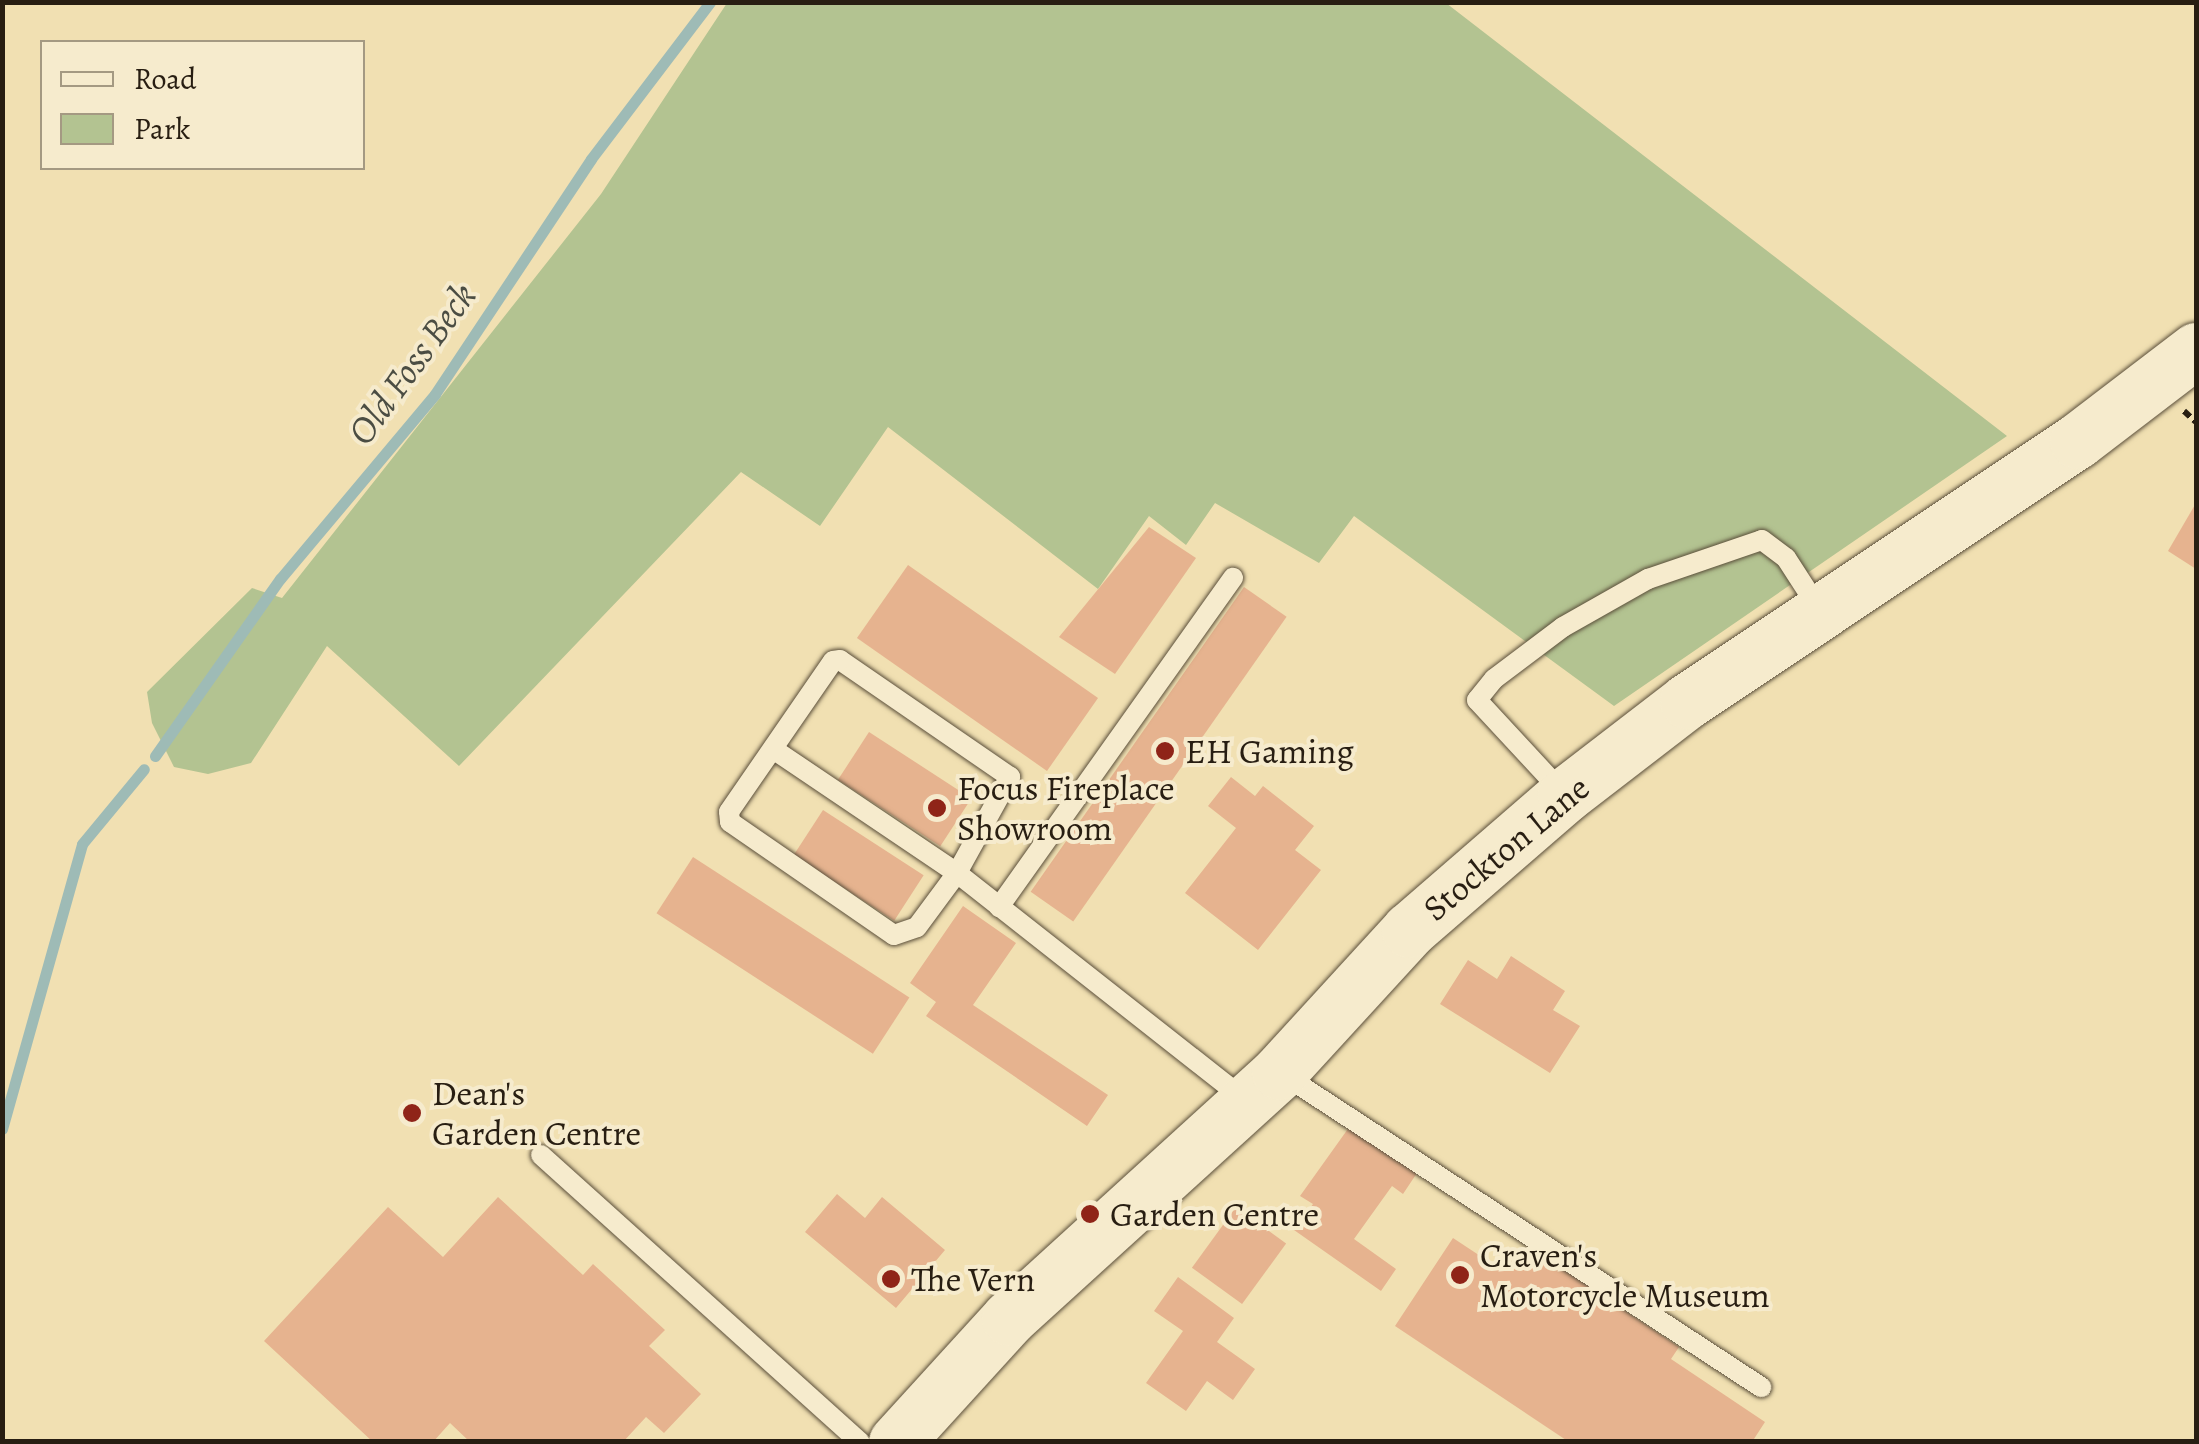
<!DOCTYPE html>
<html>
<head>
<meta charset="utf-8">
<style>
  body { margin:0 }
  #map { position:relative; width:2199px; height:1444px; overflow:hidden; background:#f1e0b2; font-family:Alegreya,serif }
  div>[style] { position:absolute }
  .green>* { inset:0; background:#b3c391 }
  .stream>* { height:11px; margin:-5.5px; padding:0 5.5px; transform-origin:5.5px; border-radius:5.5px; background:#9ebbb6 }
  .building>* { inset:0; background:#e6b38f; transform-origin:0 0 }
  .path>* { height:6px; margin-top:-3px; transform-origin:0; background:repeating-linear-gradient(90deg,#281e12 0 8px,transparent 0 13px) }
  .roads { filter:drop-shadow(0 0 2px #5a4e3a) drop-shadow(0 0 2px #5a4e3a) }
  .lane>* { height:20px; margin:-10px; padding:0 10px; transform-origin:10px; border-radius:10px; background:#f6ebcd }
  .secondary>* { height:55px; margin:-27.5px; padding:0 27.5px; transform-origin:27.5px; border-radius:27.5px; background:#f6ebcd }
  .dots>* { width:28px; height:28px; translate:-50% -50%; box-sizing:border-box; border:5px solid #f6ebcd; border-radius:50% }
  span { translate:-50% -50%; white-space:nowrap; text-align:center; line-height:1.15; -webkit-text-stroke:8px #f6ebcd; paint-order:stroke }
  .poi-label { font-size:35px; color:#281e12 }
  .left { translate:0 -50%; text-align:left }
  .street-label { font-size:35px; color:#281e12 }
  .water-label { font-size:38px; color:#4b4d43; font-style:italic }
  .frame { position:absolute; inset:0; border:5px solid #281e12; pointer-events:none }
  .legend { position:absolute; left:40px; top:40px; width:325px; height:130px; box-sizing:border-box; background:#f6ebcd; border:2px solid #a49982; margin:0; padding:12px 18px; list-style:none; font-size:30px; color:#281e12 }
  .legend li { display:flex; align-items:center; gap:20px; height:50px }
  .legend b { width:50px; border:2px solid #a49982 }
</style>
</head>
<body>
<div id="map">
  <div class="green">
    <div style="clip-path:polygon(727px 3px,1446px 3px,2007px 436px,1614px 706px,1354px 516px,1319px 563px,1215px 503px,1186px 545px,1149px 516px,1098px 589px,888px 427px,820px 526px,741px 472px,459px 766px,327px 646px,251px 763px,208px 774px,174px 767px,152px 723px,147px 692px,252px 588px,282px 598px,601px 194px)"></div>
  </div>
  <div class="stream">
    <div style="left:155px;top:756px;width:217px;rotate:-54.8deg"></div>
    <div style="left:280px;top:579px;width:241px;rotate:-50deg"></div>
    <div style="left:435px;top:394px;width:282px;rotate:-56.4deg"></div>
    <div style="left:591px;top:159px;width:197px;rotate:-52.8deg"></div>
    <div style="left:2px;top:1129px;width:296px;rotate:-74.3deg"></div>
    <div style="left:82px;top:844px;width:97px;rotate:-50.4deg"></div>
  </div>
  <div class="building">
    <div style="clip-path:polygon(2196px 503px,2196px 569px,2168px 551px)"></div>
    <div style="clip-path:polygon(1149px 527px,1196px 558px,1115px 674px,1059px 637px)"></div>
    <div style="left:908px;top:565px;width:232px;height:89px;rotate:35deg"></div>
    <div style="left:1244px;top:587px;width:52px;height:372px;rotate:35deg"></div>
    <div style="left:869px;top:732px;width:122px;height:57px;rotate:33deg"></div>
    <div style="clip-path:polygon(1231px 777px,1255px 796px,1263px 786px,1314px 826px,1295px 850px,1321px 870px,1258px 950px,1185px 893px,1236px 828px,1208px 806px)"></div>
    <div style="left:823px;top:810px;width:120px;height:54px;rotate:33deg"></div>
    <div style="left:693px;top:857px;width:258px;height:67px;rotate:33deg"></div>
    <div style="clip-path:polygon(963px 906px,1016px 943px,973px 1005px,1108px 1095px,1087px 1126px,926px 1016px,936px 1002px,910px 983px)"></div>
    <div style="clip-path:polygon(1511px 956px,1565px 991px,1553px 1010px,1580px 1026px,1550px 1073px,1440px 1004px,1468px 960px,1497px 979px)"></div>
    <div style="clip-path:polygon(1350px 1126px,1417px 1173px,1403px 1194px,1392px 1186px,1354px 1239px,1396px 1269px,1381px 1291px,1294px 1230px,1313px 1204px,1300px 1196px)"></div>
    <div style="clip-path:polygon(837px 1194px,865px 1218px,882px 1197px,945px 1250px,896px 1308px,805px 1232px)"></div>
    <div style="clip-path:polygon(498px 1197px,583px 1275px,593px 1264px,665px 1330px,649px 1346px,701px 1394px,664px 1433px,646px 1417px,623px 1442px,470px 1442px,450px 1423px,433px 1442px,373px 1442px,264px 1341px,388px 1207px,443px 1257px)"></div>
    <div style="left:1236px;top:1207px;width:62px;height:75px;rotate:36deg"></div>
    <div style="clip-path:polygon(1453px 1238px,1503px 1271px,1510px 1261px,1543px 1256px,1679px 1347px,1671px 1359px,1765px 1422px,1752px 1442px,1569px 1442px,1395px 1326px)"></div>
    <div style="clip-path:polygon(1178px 1277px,1234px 1318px,1217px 1342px,1255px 1369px,1233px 1400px,1207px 1381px,1186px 1411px,1146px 1383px,1183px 1331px,1154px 1311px)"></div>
  </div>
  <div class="path">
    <div style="left:2184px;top:411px;width:16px;rotate:43deg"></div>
  </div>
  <div class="roads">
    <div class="lane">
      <div style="left:773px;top:749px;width:222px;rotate:34deg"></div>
      <div style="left:957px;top:873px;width:110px;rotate:-61.1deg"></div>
      <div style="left:1010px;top:777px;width:206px;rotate:-145.5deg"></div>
      <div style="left:840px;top:660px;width:7px;rotate:172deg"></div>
      <div style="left:833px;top:661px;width:183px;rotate:124.6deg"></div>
      <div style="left:729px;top:812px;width:10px;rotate:84deg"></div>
      <div style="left:730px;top:822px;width:199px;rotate:34.6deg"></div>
      <div style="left:894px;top:935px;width:24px;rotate:-19deg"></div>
      <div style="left:917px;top:927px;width:67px;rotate:-53.5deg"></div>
      <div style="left:957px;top:873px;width:367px;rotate:38.2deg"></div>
      <div style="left:1564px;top:794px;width:128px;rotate:-132.8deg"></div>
      <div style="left:1477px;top:700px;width:27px;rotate:-51deg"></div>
      <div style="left:1494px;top:679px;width:86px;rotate:-37deg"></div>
      <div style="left:1563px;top:627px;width:98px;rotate:-29.5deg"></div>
      <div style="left:1648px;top:579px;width:120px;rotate:-18.9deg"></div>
      <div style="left:1762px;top:540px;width:30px;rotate:37deg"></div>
      <div style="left:1786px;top:558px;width:61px;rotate:57.1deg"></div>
      <div style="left:999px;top:907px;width:404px;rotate:-54.6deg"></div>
      <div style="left:1281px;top:1073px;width:574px;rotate:33.19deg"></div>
      <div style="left:541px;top:1155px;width:429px;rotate:42deg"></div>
    </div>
    <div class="secondary">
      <div style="left:896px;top:1442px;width:168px;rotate:-47.7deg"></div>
      <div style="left:1009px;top:1318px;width:365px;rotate:-42.3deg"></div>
      <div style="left:1279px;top:1072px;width:193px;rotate:-47.5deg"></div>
      <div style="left:1409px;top:930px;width:206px;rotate:-40.9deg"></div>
      <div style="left:1565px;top:795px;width:154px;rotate:-37.6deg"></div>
      <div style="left:1687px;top:701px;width:469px;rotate:-33.7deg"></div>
      <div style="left:2077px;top:441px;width:150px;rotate:-37.4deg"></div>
    </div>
  </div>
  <div class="dots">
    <div style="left:1165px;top:751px;background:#8f2418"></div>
    <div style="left:937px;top:808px;background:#8f2418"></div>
    <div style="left:412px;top:1113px;background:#8f2418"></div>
    <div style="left:1090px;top:1214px;background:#8f2418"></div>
    <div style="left:1460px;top:1275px;background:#8f2418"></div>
    <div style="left:891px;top:1279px;background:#8f2418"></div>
  </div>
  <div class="poi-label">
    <span class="left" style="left:1185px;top:751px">EH Gaming</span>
    <span class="left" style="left:957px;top:808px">Focus Fireplace<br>Showroom</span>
    <span class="left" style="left:432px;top:1113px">Dean's<br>Garden Centre</span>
    <span class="left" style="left:1110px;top:1214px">Garden Centre</span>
    <span class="left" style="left:1480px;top:1275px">Craven's<br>Motorcycle Museum</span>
    <span class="left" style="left:911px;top:1279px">The Vern</span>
  </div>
  <div class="street-label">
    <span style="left:1506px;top:848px;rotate:-40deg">Stockton Lane</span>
  </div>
  <div class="water-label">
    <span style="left:412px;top:364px;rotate:-54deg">Old Foss Beck</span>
  </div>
  <div class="frame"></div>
  <ul class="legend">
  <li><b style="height:12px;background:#f6ebcd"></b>Road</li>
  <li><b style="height:28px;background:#b3c391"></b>Park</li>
  </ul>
</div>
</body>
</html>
